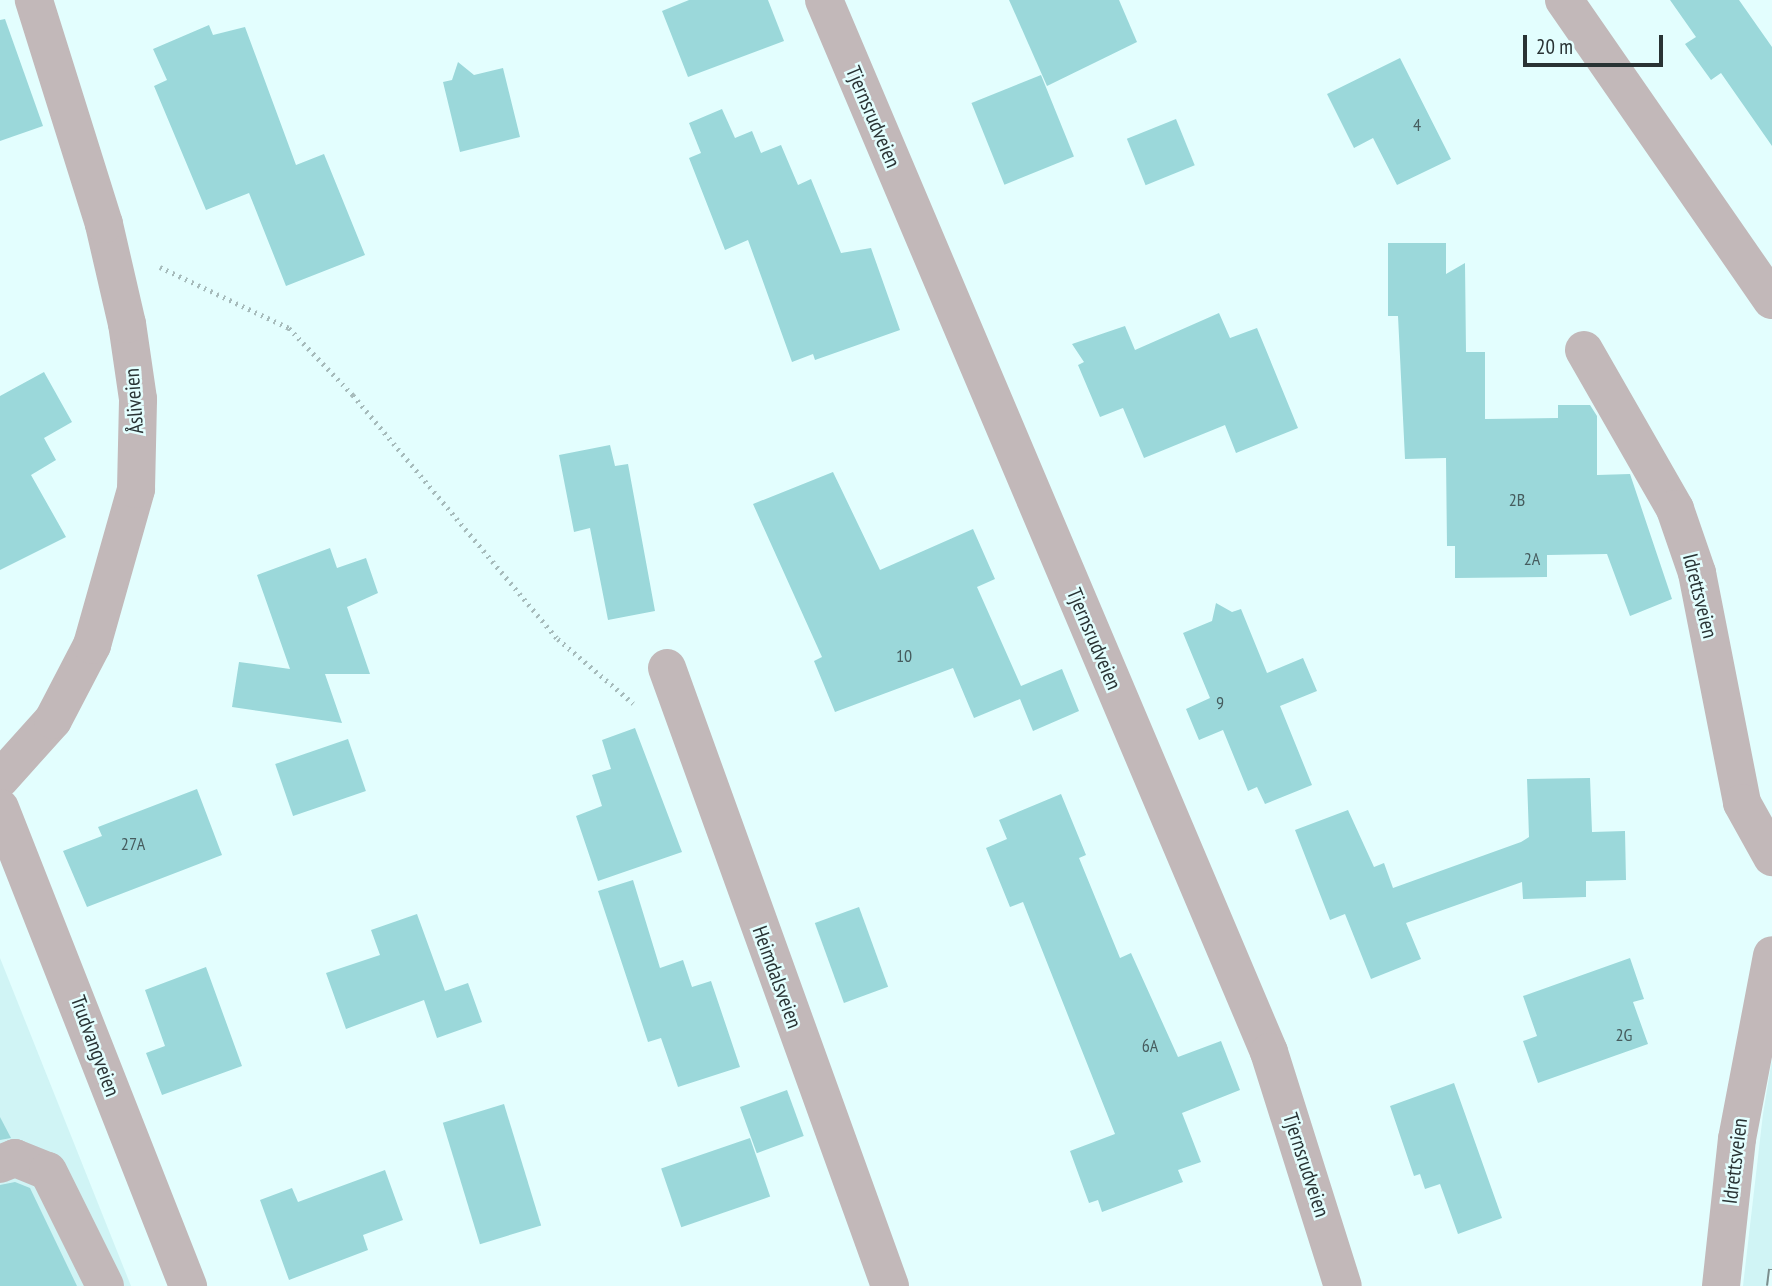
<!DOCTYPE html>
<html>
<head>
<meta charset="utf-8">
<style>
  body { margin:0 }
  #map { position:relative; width:1772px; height:1286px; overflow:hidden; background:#e3fefe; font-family:"PT Sans Narrow",sans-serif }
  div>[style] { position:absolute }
  .built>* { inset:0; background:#d0f4f5 }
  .building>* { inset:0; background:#9bd8da; transform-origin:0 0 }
  .path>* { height:4.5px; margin-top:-2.25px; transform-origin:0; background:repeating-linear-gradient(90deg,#a6bbbb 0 2px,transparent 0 7px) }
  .minor>* { height:38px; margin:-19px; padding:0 19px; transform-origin:19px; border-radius:19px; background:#c2b8b9 }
  .rail>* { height:8px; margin-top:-4px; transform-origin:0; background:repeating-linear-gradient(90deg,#e3fefe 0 16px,#7b8d8d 0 32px); box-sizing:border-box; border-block:2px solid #7b8d8d }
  span { translate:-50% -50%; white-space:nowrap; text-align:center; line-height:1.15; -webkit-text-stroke:5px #e3fefe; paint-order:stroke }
  .number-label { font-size:18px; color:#465c5e }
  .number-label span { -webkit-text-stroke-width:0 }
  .street-label { font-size:21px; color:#293334 }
  .scale { position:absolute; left:1523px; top:35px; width:140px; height:32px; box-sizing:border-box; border:4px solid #293334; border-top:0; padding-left:9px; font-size:21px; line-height:24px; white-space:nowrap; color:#293334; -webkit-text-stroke:5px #e3fefe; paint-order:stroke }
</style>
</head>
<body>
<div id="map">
  <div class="built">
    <div style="clip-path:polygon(0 958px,131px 1286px,0 1286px)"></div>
    <div style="clip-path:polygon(1772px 1059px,1772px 1286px,1743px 1286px,1763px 1114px)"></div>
  </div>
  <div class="building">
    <div style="clip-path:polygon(689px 0,768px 0,784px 41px,688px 77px,662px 11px)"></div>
    <div style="clip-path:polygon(1009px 0,1119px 0,1137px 42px,1047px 86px)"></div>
    <div style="clip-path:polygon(1670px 0,1739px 0,1772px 47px,1772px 146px,1721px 73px,1711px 80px,1685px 44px,1696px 37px)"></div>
    <div style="clip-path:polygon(5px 19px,43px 126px,0 141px,0 20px)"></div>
    <div style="clip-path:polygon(209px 25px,213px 35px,245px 27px,296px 165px,324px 154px,365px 255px,286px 286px,249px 193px,206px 210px,154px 86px,167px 80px,153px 49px)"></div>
    <div style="clip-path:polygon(1400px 58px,1451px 159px,1397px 185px,1373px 138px,1354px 148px,1327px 94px)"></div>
    <div style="clip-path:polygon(458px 62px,474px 75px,503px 68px,520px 137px,460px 152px,443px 82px,452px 80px)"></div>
    <div style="left:1041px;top:75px;width:88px;height:75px;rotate:68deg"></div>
    <div style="clip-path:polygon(722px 109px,735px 138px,752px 131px,761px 153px,781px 145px,798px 185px,811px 179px,841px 253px,871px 248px,900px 330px,815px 360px,813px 354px,792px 362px,748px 240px,725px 250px,689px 158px,701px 153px,689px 123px)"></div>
    <div style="left:1176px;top:119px;width:50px;height:53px;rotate:68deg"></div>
    <div style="clip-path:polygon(1388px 243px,1446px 243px,1446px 274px,1465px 263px,1466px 352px,1485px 352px,1485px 419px,1558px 418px,1558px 405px,1590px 405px,1597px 416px,1597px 475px,1630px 474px,1672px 599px,1630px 616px,1607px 554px,1547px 555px,1547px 577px,1455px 578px,1455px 546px,1447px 546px,1446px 458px,1405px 459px,1398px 316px,1388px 316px)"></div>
    <div style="clip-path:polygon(1219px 313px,1230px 338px,1257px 328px,1298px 428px,1236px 453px,1225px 425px,1144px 458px,1123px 408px,1100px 417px,1078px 365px,1084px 362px,1072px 344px,1125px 326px,1135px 350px)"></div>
    <div style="clip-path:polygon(44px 372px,72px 422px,44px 438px,56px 460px,31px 475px,66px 537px,0 570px,0 396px)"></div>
    <div style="clip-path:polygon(610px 445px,615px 466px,628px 464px,655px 611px,608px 620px,590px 528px,574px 532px,559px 455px)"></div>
    <div style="clip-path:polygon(833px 472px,880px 570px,973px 529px,995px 579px,977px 587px,1021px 686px,1062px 669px,1079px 711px,1033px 731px,1020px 699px,974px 718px,953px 668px,835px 712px,814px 661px,822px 657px,753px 504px)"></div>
    <div style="clip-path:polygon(330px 548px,337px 568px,366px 558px,378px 593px,347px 607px,370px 674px,325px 674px,342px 723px,232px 707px,239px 662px,290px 669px,257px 575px)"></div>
    <div style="clip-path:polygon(1216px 603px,1232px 612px,1241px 609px,1267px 673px,1303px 658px,1317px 691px,1280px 706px,1312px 785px,1265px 804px,1257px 787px,1248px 791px,1223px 730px,1199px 740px,1186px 709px,1210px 698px,1183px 633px,1212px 621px)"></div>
    <div style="clip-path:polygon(635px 728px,682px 852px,598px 881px,576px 816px,602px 806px,592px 775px,611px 769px,602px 740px)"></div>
    <div style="left:348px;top:739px;width:55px;height:77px;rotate:71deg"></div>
    <div style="clip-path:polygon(1590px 778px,1592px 832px,1625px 831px,1626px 880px,1586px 881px,1586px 897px,1523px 899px,1522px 882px,1406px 923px,1421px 959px,1371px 979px,1345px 914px,1330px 920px,1295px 830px,1348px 810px,1374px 867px,1384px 863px,1393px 888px,1521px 842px,1529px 837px,1527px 779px)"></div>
    <div style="clip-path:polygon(197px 789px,222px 855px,87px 907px,63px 851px,102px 836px,98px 827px)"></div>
    <div style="clip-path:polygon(1061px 794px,1086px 855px,1079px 858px,1120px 958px,1131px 953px,1178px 1057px,1221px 1041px,1240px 1090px,1182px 1113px,1201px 1162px,1178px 1170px,1183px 1182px,1102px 1212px,1098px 1200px,1089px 1203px,1070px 1151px,1115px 1134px,1023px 902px,1010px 907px,986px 848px,1007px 839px,999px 820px)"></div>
    <div style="clip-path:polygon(633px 880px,660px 968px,683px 960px,692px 987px,711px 981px,740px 1067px,678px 1087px,661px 1038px,648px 1042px,598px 891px)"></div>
    <div style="left:859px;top:907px;width:85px;height:47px;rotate:70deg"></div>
    <div style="clip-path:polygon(417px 914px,445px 991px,468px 983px,482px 1022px,437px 1038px,424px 1000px,346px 1029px,326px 973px,380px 955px,371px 930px)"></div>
    <div style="clip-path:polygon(1630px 958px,1644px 999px,1633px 1002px,1648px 1044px,1538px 1083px,1523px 1041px,1537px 1036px,1523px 996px)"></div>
    <div style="clip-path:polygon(206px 967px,242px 1066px,162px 1095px,146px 1053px,165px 1046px,145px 990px)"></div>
    <div style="clip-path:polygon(1454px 1083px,1502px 1218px,1458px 1234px,1440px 1184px,1425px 1189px,1420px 1174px,1414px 1176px,1390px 1106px)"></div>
    <div style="left:787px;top:1090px;width:49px;height:50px;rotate:70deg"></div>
    <div style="left:504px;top:1104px;width:127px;height:64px;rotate:73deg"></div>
    <div style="clip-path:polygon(0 1117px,11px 1138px,0 1140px)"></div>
    <div style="left:750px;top:1138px;width:62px;height:94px;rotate:71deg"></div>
    <div style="clip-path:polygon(385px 1170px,403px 1220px,363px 1235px,368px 1250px,289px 1280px,260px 1200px,292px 1188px,298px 1202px)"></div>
    <div style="clip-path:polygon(15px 1182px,30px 1188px,77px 1286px,0 1286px,0 1185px)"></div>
  </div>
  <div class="path">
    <div style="left:160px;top:267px;width:143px;rotate:25.3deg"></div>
    <div style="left:289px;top:328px;width:93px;rotate:46.3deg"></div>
    <div style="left:353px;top:395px;width:319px;rotate:50deg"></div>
    <div style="left:558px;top:639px;width:99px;rotate:40.5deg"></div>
  </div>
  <div class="minor">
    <div style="left:824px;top:0;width:1142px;rotate:67.07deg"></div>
    <div style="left:1269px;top:1052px;width:245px;rotate:72.5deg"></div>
    <div style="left:1564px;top:0;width:365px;rotate:55.3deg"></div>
    <div style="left:1584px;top:350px;width:183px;rotate:60.2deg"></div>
    <div style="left:1675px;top:509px;width:68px;rotate:71deg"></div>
    <div style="left:1697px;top:573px;width:234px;rotate:78.9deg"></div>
    <div style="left:1742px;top:803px;width:62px;rotate:60.9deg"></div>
    <div style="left:667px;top:668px;width:657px;rotate:70.16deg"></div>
    <div style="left:0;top:779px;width:79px;rotate:-48.1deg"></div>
    <div style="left:53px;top:720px;width:85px;rotate:-62.5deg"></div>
    <div style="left:92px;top:645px;width:162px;rotate:-74.2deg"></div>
    <div style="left:136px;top:489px;width:90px;rotate:-88.7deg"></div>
    <div style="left:138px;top:399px;width:76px;rotate:-98.3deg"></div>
    <div style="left:127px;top:324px;width:103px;rotate:-103deg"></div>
    <div style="left:104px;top:224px;width:235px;rotate:-107.4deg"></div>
    <div style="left:0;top:808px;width:514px;rotate:68.53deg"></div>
    <div style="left:0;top:1164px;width:16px;rotate:-22deg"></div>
    <div style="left:15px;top:1158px;width:35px;rotate:22deg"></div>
    <div style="left:48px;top:1171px;width:128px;rotate:63.6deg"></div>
    <div style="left:1721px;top:1286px;width:148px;rotate:-83.8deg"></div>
    <div style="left:1737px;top:1139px;width:187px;rotate:-79.2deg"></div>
  </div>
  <div class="rail">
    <div style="left:1770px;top:1286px;width:17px;rotate:-83deg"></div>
  </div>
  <div class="number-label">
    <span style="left:1417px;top:125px">4</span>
    <span style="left:1517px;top:500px">2B</span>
    <span style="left:1532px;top:559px">2A</span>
    <span style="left:904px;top:656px">10</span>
    <span style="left:1220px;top:703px">9</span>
    <span style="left:133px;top:844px">27A</span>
    <span style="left:1624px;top:1035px">2G</span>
    <span style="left:1150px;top:1046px">6A</span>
  </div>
  <div class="street-label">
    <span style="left:873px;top:117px;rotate:67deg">Tjernsrudveien</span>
    <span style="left:134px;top:401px;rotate:-94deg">Åsliveien</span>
    <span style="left:1700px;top:596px;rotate:76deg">Idrettsveien</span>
    <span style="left:1094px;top:639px;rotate:67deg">Tjernsrudveien</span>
    <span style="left:777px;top:977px;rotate:70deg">Heimdalsveien</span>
    <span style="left:95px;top:1046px;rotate:70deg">Trudvangveien</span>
    <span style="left:1735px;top:1161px;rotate:-83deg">Idrettsveien</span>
    <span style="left:1306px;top:1165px;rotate:72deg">Tjernsrudveien</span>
  </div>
  <div class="scale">20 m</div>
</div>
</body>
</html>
